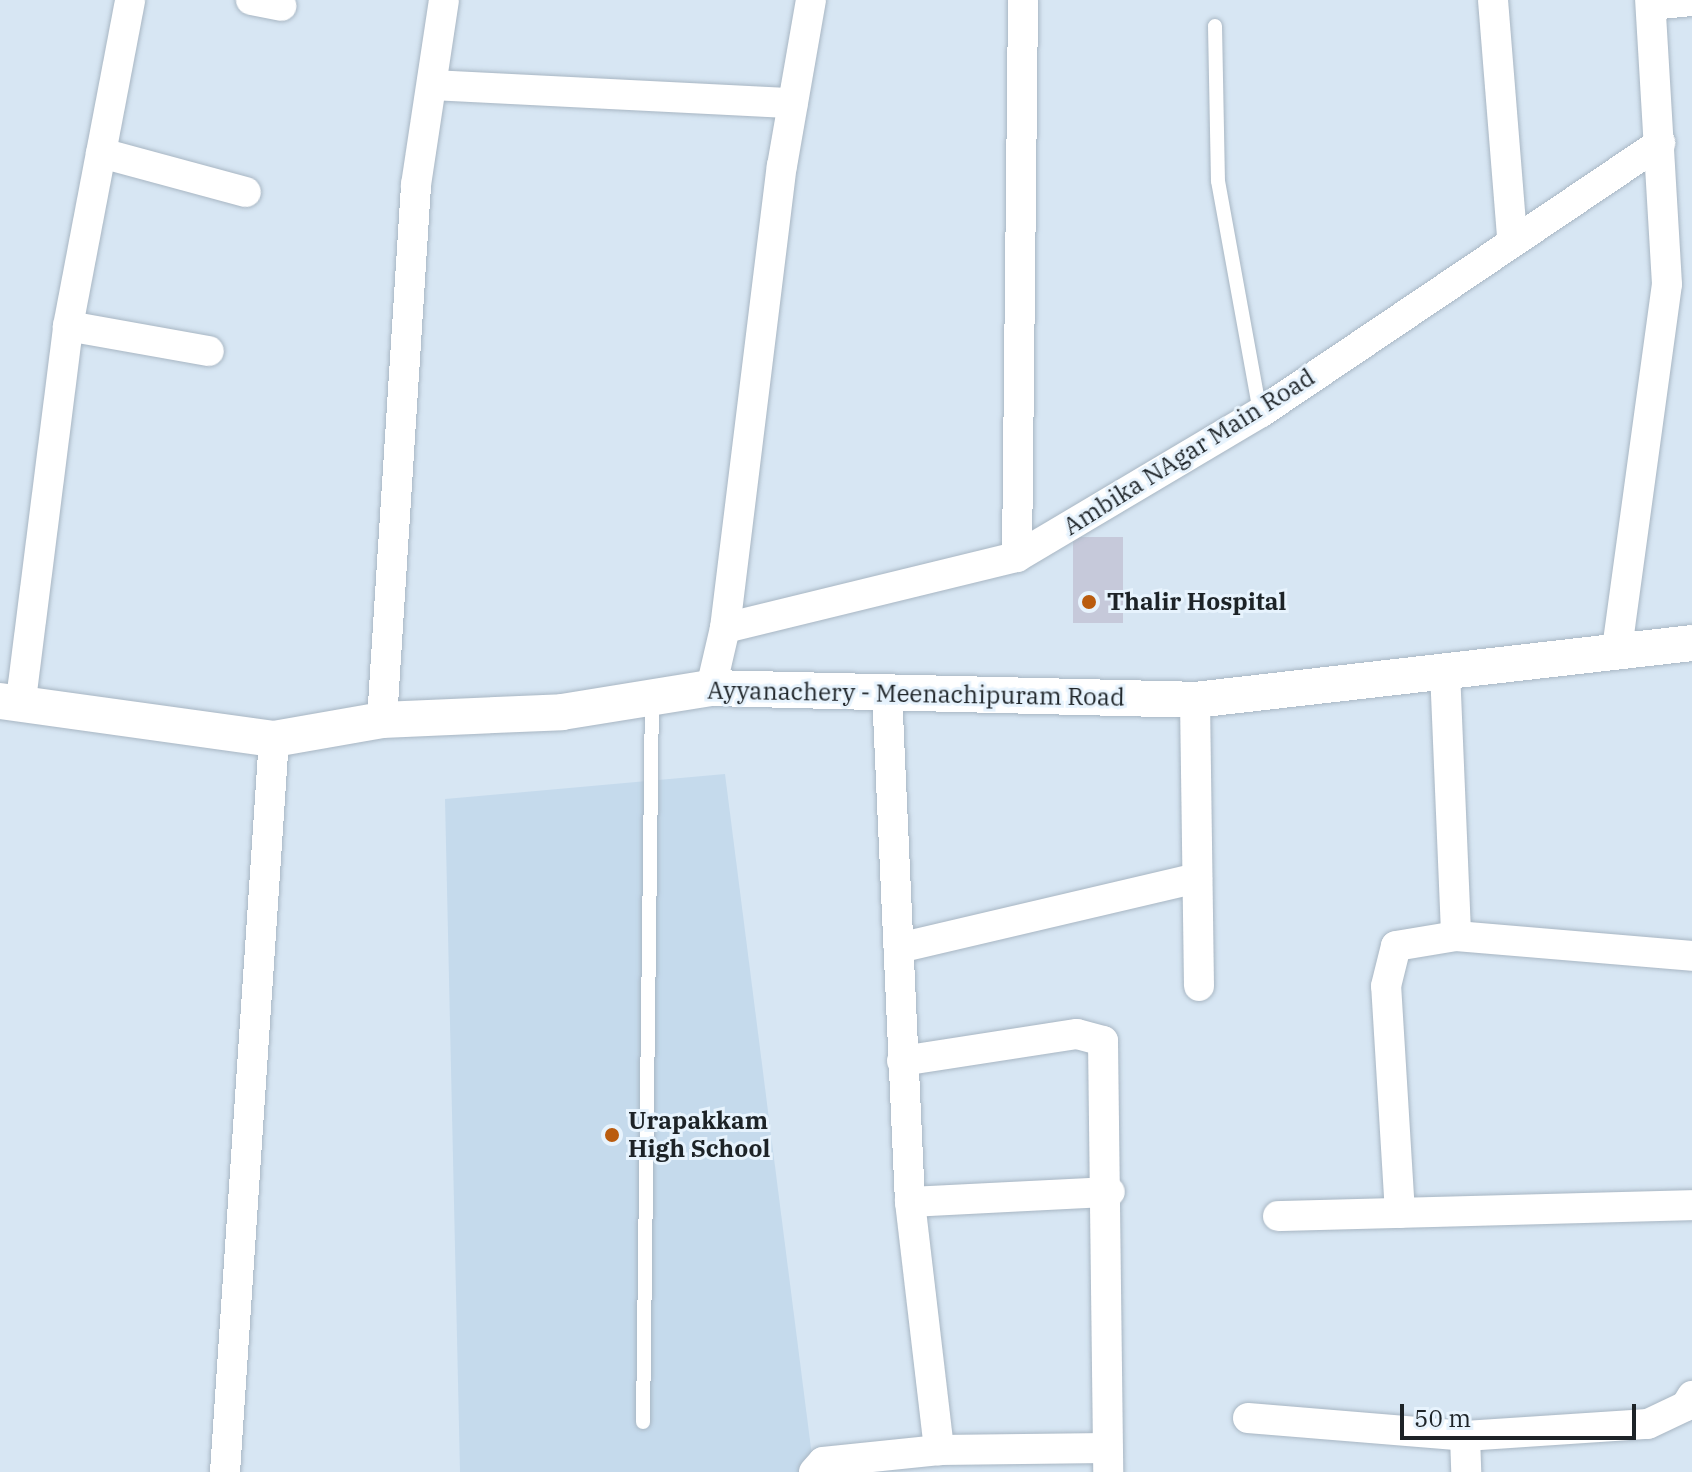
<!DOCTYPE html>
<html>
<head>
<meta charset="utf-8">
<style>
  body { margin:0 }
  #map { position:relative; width:1692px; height:1472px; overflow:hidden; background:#d7e6f3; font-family:"IBM Plex Serif",serif }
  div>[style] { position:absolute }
  .built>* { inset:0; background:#c5daec }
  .building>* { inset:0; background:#c6c9da; transform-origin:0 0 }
  .roads { filter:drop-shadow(0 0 2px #a8b6c3) drop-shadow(0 0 2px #a8b6c3) }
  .service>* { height:14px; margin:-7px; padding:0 7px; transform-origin:7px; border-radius:7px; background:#fff }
  .minor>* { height:30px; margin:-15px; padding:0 15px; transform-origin:15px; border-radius:15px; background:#fff }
  .tertiary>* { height:36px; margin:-18px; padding:0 18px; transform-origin:18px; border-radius:18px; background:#fff }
  .dots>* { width:22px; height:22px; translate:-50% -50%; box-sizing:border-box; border:4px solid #e7f3fd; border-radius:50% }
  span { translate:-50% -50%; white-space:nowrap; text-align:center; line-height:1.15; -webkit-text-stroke:6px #e7f3fd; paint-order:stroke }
  .street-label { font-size:24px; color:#1d2327 }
  .poi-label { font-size:24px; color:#1d2327; font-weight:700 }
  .left { translate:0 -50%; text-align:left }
  .scale { position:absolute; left:1400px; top:1404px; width:236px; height:36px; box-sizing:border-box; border:4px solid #1d2327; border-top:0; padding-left:10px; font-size:24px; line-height:28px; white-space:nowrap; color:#1d2327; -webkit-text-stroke:6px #e7f3fd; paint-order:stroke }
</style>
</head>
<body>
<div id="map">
  <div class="built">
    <div style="clip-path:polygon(725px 774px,814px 1472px,460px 1472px,445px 799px)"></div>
  </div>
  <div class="building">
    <div style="left:1073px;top:537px;width:50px;height:86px"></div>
  </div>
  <div class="roads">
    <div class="service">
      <div style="left:1215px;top:26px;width:155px;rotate:88.9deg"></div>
      <div style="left:1218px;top:181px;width:235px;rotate:79.7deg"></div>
      <div style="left:643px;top:1422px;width:724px;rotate:-89.29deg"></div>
    </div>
    <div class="minor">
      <div style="left:251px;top:0;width:31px;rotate:11deg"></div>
      <div style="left:1493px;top:0;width:238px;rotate:85.4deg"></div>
      <div style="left:1651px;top:5px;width:41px;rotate:-5.6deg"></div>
      <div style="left:432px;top:85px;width:361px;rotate:2.9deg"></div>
      <div style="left:101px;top:153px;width:150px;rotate:15.1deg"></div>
      <div style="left:68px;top:326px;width:143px;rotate:10.1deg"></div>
      <div style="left:1017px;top:557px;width:557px;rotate:-89.38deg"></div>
      <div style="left:725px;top:628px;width:466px;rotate:-83deg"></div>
      <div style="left:782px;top:166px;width:169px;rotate:-80.1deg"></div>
      <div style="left:1617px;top:649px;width:368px;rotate:-82.2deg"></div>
      <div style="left:1667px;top:284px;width:285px;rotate:-93.4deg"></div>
      <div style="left:1445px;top:670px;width:266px;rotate:87.6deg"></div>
      <div style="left:711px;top:688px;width:62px;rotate:-76.9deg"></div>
      <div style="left:725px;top:628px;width:301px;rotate:-13.7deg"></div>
      <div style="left:1017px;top:557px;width:282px;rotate:-30.7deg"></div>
      <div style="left:1260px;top:413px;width:483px;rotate:-34deg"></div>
      <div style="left:887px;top:692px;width:511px;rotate:87.42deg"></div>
      <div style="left:910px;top:1202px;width:250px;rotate:83.3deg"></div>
      <div style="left:21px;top:700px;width:377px;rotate:-82.8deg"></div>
      <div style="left:68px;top:326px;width:332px;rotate:-79.2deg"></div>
      <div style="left:1195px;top:700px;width:286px;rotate:89.2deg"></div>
      <div style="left:382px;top:720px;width:536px;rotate:-86.36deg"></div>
      <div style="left:416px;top:185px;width:187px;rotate:-81.4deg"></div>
      <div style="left:899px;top:948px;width:306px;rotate:-13.2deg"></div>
      <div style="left:902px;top:1061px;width:177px;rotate:-8.8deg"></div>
      <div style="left:1077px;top:1034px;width:27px;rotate:15deg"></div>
      <div style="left:1103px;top:1041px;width:431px;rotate:89.3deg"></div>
      <div style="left:910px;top:1202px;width:200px;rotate:-2.9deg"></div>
      <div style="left:1400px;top:1213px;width:227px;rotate:-93.5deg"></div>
      <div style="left:1386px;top:986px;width:41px;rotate:-76deg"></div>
      <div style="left:1396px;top:946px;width:61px;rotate:-9.5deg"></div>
      <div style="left:1456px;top:936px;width:237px;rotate:4.8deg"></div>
      <div style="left:1278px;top:1216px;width:414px;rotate:-1.5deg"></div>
      <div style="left:1248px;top:1418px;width:218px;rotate:4.7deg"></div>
      <div style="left:1465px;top:1436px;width:183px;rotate:-3.8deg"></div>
      <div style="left:1648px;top:1424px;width:42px;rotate:-25.3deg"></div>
      <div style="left:1686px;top:1406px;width:12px;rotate:-59deg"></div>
      <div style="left:1465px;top:1436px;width:36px;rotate:88deg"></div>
      <div style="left:225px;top:1472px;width:735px;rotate:-86.18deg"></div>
      <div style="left:814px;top:1472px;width:13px;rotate:-48deg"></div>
      <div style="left:823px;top:1462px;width:117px;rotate:-5.9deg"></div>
      <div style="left:939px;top:1450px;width:168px;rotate:-0.7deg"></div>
    </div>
    <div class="tertiary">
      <div style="left:0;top:701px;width:277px;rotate:7.9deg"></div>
      <div style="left:274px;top:739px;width:110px;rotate:-10deg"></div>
      <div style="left:382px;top:720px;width:180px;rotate:-2.5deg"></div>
      <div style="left:562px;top:712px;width:151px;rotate:-9.2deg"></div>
      <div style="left:711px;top:688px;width:484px;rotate:1.4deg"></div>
      <div style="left:1195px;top:700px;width:500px;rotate:-6.54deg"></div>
    </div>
  </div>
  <div class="dots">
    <div style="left:1089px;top:602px;background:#ba5c0f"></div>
    <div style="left:612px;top:1135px;background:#ba5c0f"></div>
  </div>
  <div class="street-label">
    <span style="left:1189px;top:452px;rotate:-32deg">Ambika NAgar Main Road</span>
    <span style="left:916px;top:694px;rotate:1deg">Ayyanachery - Meenachipuram Road</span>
  </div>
  <div class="poi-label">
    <span class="left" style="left:1107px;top:602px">Thalir Hospital</span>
    <span class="left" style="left:628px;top:1135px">Urapakkam<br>High School</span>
  </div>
  <div class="scale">50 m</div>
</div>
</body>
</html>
